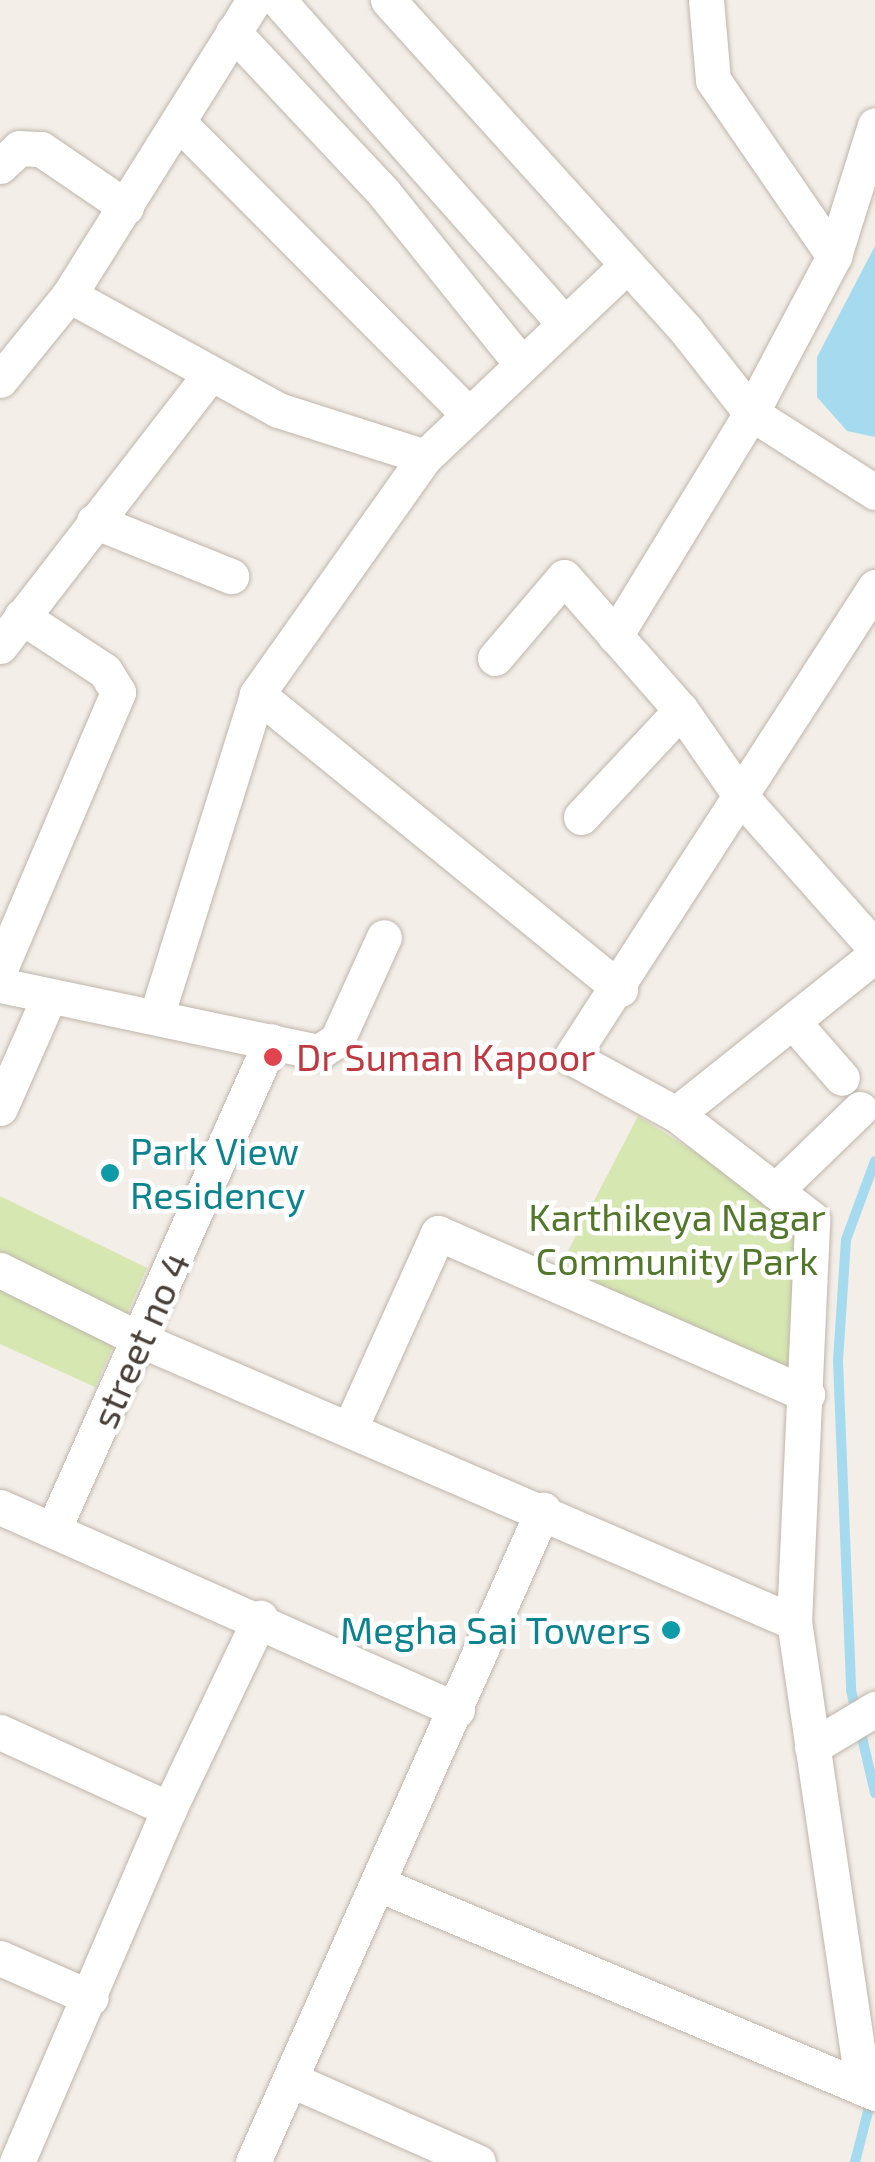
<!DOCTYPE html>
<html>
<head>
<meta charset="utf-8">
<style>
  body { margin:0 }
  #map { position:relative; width:875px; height:2162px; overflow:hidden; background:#f3eee8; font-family:"Exo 2",sans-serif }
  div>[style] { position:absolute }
  .green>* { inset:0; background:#d6e7b1 }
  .water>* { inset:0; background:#a6dbef }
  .stream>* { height:10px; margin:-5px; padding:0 5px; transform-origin:5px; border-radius:5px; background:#a6dbef }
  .roads { filter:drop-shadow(0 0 2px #bfb5aa) drop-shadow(0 0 2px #bfb5aa) }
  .minor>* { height:35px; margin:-17.5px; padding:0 17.5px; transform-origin:17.5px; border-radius:17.5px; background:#fff }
  .dots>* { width:28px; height:28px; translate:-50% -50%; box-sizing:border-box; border:5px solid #fff; border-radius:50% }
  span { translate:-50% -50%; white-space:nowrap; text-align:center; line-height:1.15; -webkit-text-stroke:9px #fff; paint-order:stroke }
  .health-label { font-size:38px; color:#be3a42 }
  .left { translate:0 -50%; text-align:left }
  .culture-label { font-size:38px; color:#0d838f }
  .right { translate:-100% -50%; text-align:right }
  .park-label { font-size:38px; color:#52772b }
  .street-label { font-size:38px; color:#473e37 }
</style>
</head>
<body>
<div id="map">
  <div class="green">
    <div style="clip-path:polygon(638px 1116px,804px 1221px,794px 1381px,554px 1278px)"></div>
    <div style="clip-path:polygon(0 1196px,147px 1268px,95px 1387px,0 1344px)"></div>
  </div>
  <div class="water">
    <div style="clip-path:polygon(875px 246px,875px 437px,847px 431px,817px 397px,817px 357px)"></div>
  </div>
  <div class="stream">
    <div style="left:875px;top:1161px;width:84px;rotate:110.2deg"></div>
    <div style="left:846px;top:1240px;width:121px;rotate:93.8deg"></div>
    <div style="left:838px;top:1361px;width:329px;rotate:87.7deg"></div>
    <div style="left:851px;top:1690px;width:106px;rotate:76.9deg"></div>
    <div style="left:855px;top:2162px;width:68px;rotate:-75.6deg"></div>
  </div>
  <div class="roads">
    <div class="minor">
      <div style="left:278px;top:0;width:430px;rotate:48.5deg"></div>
      <div style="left:388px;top:0;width:445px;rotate:47.9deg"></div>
      <div style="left:686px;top:330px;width:105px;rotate:51.9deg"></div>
      <div style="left:751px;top:413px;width:147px;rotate:32.5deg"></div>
      <div style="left:706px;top:0;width:80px;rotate:85deg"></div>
      <div style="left:713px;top:80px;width:214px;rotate:55.5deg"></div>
      <div style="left:233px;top:32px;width:221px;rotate:46.8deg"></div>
      <div style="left:384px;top:193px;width:217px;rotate:51.2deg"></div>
      <div style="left:179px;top:123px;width:410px;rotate:45.2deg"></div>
      <div style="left:0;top:166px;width:26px;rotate:-43deg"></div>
      <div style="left:19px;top:148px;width:22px;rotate:3deg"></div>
      <div style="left:41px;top:149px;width:103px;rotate:34.3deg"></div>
      <div style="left:69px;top:295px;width:239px;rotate:28.8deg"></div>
      <div style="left:278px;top:410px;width:154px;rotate:17.7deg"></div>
      <div style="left:0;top:380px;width:109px;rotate:-50.9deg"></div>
      <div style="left:69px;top:295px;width:348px;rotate:-57.9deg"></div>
      <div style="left:94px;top:521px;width:148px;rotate:21.9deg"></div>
      <div style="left:615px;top:636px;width:261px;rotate:-58.6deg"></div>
      <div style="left:751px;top:413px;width:178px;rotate:-62.1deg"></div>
      <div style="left:834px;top:256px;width:137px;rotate:-72.6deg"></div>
      <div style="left:0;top:646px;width:340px;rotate:-52.3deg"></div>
      <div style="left:495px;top:658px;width:106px;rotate:-49.6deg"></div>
      <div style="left:564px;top:577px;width:177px;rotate:48.7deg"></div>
      <div style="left:681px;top:710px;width:107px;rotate:55.3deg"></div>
      <div style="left:742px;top:798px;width:200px;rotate:48.4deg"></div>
      <div style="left:257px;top:694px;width:468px;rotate:39.1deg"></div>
      <div style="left:581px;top:817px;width:146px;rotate:-46.9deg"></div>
      <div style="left:0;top:969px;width:301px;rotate:-66.9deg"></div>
      <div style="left:118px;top:692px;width:25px;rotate:-122deg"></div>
      <div style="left:105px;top:671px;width:100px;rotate:-146.8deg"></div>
      <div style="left:0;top:985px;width:326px;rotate:11.9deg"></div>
      <div style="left:319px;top:1052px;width:22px;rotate:-34deg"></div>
      <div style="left:337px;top:1040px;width:113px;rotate:-65.5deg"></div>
      <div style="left:157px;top:1014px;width:335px;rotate:-72.6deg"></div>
      <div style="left:257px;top:694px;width:291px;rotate:-54.7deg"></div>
      <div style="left:425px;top:457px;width:277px;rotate:-43.5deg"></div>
      <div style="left:793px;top:1022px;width:74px;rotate:48.8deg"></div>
      <div style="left:0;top:1108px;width:121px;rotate:-66.2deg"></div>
      <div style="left:676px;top:1114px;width:255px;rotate:-38.6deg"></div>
      <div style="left:775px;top:1191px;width:118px;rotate:-44deg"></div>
      <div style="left:0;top:1270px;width:157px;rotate:26.4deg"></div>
      <div style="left:141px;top:1340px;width:711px;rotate:23.36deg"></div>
      <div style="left:350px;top:1428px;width:214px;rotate:-65.7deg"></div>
      <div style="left:438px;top:1233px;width:403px;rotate:23.6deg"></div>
      <div style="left:0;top:1507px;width:500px;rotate:23.95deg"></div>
      <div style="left:54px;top:1528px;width:533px;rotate:-65.98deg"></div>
      <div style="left:0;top:1732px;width:186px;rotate:24.5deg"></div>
      <div style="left:812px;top:1747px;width:74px;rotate:-31.1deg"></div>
      <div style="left:381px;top:1885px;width:536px;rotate:22.83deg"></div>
      <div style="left:0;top:1958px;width:99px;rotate:23.7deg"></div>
      <div style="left:294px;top:2081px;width:201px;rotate:23.8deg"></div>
      <div style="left:863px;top:2088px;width:471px;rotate:-98.4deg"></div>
      <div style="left:794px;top:1622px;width:403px;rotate:-87.4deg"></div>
      <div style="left:812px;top:1219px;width:172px;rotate:-142.3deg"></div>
      <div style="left:676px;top:1114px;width:119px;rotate:-151.5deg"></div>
      <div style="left:571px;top:1057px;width:560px;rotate:-57.1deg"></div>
      <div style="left:17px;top:2162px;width:384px;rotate:-66.7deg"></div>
      <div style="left:169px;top:1809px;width:212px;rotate:-64.5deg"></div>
      <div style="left:253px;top:2162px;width:714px;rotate:-66.02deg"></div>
    </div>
  </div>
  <div class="dots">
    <div style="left:273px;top:1057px;background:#e0444e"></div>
    <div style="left:110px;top:1173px;background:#0f9aa8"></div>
    <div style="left:671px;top:1630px;background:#0f9aa8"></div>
  </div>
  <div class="health-label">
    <span class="left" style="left:296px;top:1057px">Dr Suman Kapoor</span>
  </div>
  <div class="culture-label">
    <span class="left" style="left:130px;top:1173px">Park View<br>Residency</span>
    <span class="right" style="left:651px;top:1630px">Megha Sai Towers</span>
  </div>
  <div class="park-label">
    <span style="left:677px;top:1239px">Karthikeya Nagar<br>Community Park</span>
  </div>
  <div class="street-label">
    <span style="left:140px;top:1340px;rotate:-66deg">street no 4</span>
  </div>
</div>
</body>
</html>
